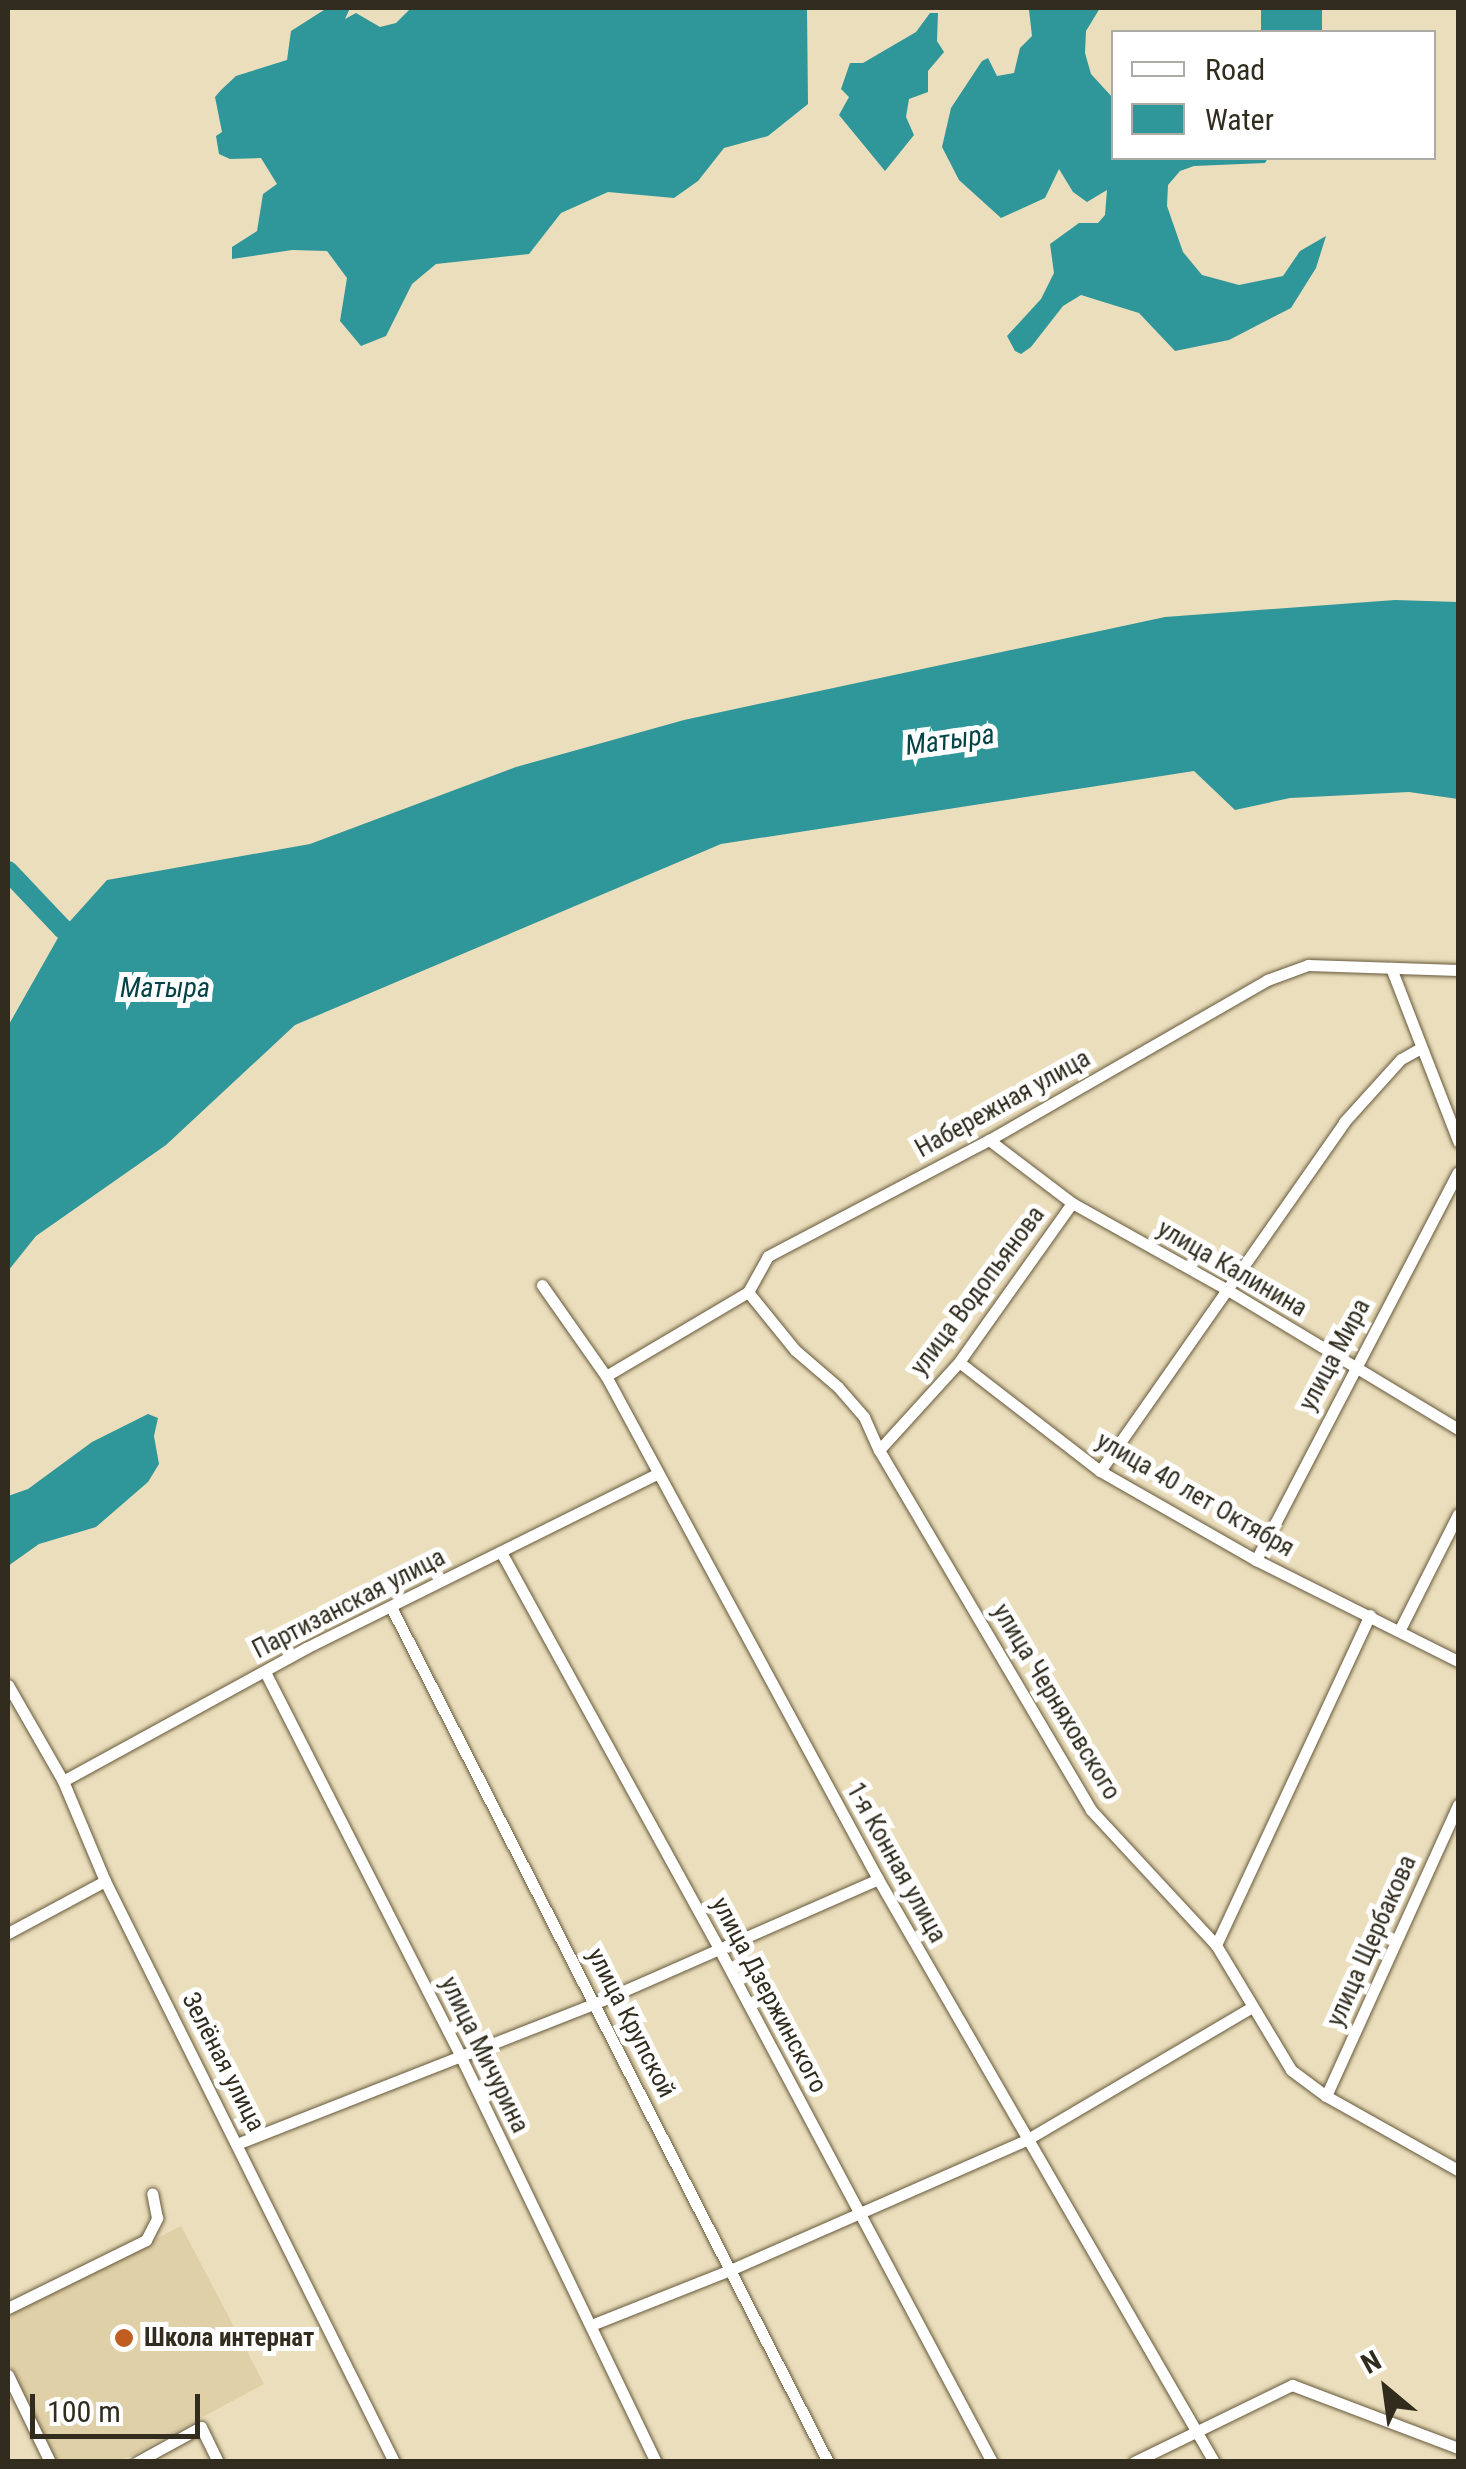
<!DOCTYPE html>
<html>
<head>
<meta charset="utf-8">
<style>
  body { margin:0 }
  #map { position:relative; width:1466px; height:2469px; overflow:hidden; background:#ebdebc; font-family:"Roboto Condensed",sans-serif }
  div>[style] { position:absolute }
  .built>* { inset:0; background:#e0d0a7 }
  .water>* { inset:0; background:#2f969a; transform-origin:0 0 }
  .river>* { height:20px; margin:-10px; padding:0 10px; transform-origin:10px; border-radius:10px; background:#2f969a }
  .roads { filter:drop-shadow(0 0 2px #65593b) drop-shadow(0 0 2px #65593b) }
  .minor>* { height:11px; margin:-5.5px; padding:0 5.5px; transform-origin:5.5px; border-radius:5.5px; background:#fff }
  .dots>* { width:28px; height:28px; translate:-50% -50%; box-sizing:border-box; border:5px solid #fff; border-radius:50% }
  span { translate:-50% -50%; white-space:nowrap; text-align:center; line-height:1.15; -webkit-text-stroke:10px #fff; paint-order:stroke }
  .street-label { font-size:25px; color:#312c1e }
  .poi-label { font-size:25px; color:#312c1e; font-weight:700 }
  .left { translate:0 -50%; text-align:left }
  .water-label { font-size:28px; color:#044446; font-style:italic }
  .frame { position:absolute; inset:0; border:10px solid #312c1e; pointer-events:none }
  .legend { position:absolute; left:1111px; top:30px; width:325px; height:130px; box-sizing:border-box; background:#fff; border:2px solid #adaba5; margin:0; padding:12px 18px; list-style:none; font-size:30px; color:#312c1e }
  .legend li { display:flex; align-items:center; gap:20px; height:50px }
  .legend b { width:50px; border:2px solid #adaba5 }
  .north { position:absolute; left:1336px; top:2339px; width:100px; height:100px; -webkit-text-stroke:8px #fff; paint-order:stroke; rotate:331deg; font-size:28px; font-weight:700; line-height:40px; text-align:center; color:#312c1e }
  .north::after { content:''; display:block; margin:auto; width:35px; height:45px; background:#312c1e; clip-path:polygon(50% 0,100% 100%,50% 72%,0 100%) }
  .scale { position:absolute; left:30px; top:2394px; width:170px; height:45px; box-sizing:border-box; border:5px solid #312c1e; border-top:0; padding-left:12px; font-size:30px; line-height:35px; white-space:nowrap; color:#312c1e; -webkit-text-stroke:8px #fff; paint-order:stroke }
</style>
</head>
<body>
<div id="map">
  <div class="built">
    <div style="clip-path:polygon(181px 2226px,264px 2384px,121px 2461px,57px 2461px,8px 2362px,8px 2315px)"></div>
  </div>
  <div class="water">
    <div style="clip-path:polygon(327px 8px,350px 8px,345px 19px,356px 13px,380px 27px,396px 23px,411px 8px,807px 8px,808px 104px,768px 136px,724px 148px,698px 181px,674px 198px,608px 192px,561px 213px,529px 254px,436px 264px,412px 284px,386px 336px,361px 346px,340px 321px,347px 278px,327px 251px,292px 250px,232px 259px,232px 247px,257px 231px,263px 194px,277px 184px,261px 158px,230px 159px,219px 154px,216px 136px,222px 132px,215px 97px,221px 90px,236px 76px,287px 60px,291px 31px)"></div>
    <div style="clip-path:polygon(1035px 8px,1100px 8px,1086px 31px,1085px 53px,1091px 74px,1113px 98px,1114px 158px,1268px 158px,1265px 163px,1194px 166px,1180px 171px,1168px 185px,1167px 206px,1183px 252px,1202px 275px,1239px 285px,1283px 276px,1300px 251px,1326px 236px,1316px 268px,1291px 308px,1229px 340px,1175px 351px,1139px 313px,1081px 295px,1063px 306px,1031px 347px,1021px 354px,1015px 351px,1007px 336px,1041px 299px,1054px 273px,1050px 244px,1079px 223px,1098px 223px,1105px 215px,1107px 190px,1087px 202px,1073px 192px,1059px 169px,1045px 198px,1001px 218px,959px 180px,942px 147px,951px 108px,982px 61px,988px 58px,997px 76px,1014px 73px,1020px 48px,1032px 36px,1029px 10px)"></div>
    <div style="left:1261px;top:8px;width:61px;height:24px"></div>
    <div style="clip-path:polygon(930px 13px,938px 13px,937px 41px,944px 52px,928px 71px,928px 92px,909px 99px,906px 117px,914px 135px,885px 171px,839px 115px,849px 97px,841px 89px,850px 63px,863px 63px,916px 32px)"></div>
    <div style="clip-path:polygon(1395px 600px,1458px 602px,1458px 799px,1409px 792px,1290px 798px,1235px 810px,1194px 771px,721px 844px,295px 1025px,166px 1145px,36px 1236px,8px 1271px,8px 1026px,63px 929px,107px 880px,310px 844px,516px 767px,684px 720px,1165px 617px)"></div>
    <div style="clip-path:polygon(148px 1414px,158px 1418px,154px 1436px,159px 1464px,148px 1482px,96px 1527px,39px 1544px,8px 1566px,8px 1496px,28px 1489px,92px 1442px)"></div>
  </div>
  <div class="river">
    <div style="left:8px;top:871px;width:80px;rotate:46.5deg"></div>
    <div style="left:63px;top:929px;width:28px;rotate:30deg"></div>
  </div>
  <div class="roads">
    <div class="minor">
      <div style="left:1391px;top:968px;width:186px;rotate:68.8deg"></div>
      <div style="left:989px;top:1140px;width:104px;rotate:37.2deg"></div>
      <div style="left:1072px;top:1203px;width:176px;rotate:29.2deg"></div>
      <div style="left:1226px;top:1289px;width:271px;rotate:31.1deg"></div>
      <div style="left:542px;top:1285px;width:111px;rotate:54.9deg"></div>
      <div style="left:606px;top:1376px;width:572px;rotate:61.6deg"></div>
      <div style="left:878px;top:1879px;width:673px;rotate:60.04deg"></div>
      <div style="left:748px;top:1292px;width:75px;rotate:51deg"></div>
      <div style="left:795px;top:1350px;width:57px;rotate:40.7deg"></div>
      <div style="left:838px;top:1387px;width:40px;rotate:49deg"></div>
      <div style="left:864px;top:1417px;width:36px;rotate:66deg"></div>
      <div style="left:879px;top:1450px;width:418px;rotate:59.5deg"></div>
      <div style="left:1091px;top:1810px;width:184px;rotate:47.2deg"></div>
      <div style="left:1216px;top:1945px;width:146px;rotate:59deg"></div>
      <div style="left:1291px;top:2070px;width:44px;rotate:36.6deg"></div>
      <div style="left:1326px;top:2096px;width:151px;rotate:29.3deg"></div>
      <div style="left:959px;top:1362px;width:178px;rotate:37.7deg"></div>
      <div style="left:1100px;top:1471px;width:180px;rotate:29.7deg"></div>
      <div style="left:1256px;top:1560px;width:226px;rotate:26.6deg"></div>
      <div style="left:606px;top:1376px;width:165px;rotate:-30.6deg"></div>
      <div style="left:748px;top:1292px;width:41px;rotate:-60.9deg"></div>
      <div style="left:768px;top:1256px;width:250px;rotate:-27.7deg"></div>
      <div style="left:989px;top:1140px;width:321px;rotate:-29.9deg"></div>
      <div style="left:1267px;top:980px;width:44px;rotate:-20.1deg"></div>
      <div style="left:1308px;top:965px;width:150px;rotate:1.9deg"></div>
      <div style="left:879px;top:1450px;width:119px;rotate:-47.7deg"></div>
      <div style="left:959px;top:1362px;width:195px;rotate:-54.6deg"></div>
      <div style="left:1100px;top:1471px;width:426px;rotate:-55deg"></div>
      <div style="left:1344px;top:1122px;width:85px;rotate:-47.9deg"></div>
      <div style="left:1401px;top:1059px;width:23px;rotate:-29deg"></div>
      <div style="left:501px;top:1552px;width:453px;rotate:61.2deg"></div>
      <div style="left:719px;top:1949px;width:581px;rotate:61.98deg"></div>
      <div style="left:1256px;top:1560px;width:437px;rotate:-62.5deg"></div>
      <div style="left:391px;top:1607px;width:960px;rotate:62.93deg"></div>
      <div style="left:1400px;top:1629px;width:129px;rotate:-63.2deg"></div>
      <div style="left:265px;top:1672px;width:430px;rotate:63deg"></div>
      <div style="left:460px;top:2055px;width:452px;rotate:64.3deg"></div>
      <div style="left:8px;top:1685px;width:111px;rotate:60.2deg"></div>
      <div style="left:63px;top:1781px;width:108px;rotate:67.2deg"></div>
      <div style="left:105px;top:1881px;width:649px;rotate:63.55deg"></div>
      <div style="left:63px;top:1781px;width:277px;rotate:-28.7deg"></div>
      <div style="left:306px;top:1648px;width:393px;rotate:-26.4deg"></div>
      <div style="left:8px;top:1933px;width:110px;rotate:-28.2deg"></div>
      <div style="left:1216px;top:1945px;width:364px;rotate:-65deg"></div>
      <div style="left:1326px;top:2096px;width:320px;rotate:-65.6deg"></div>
      <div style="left:239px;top:2143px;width:383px;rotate:-21.4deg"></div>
      <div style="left:596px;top:2003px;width:308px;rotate:-23.7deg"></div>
      <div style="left:8px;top:2308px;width:154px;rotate:-26.2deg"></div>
      <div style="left:146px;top:2240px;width:25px;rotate:-63deg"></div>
      <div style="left:157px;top:2218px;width:25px;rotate:-101deg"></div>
      <div style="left:591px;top:2325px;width:149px;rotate:-21.6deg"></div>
      <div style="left:730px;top:2270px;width:326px;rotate:-23.7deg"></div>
      <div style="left:1028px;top:2139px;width:258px;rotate:-30.5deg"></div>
      <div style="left:8px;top:2375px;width:97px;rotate:64.2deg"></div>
      <div style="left:137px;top:2462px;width:73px;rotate:-28.7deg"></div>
      <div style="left:201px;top:2427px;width:39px;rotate:64deg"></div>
      <div style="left:1134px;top:2462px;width:176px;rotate:-26deg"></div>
      <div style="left:1292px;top:2385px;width:178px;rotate:20.8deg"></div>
    </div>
  </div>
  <div class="dots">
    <div style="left:124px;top:2338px;background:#bf5e20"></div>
  </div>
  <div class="street-label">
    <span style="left:1003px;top:1104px;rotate:-29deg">Набережная улица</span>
    <span style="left:1232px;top:1269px;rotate:30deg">улица Калинина</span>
    <span style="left:978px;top:1291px;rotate:-53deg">улица Водопьянова</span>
    <span style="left:1335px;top:1355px;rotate:-62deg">улица Мира</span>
    <span style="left:1195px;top:1495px;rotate:30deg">улица 40 лет Октября</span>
    <span style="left:349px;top:1604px;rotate:-27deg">Партизанская улица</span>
    <span style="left:1056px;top:1702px;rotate:59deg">улица Черняховского</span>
    <span style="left:896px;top:1863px;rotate:61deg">1-я Конная улица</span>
    <span style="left:1372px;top:1941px;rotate:-66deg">улица Щербакова</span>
    <span style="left:769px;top:1995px;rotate:62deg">улица Дзержинского</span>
    <span style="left:631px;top:2023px;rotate:63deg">улица Крупской</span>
    <span style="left:484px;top:2055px;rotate:64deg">улица Мичурина</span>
    <span style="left:223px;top:2062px;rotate:63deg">Зелёная улица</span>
  </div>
  <div class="poi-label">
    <span class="left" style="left:144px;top:2338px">Школа интернат</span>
  </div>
  <div class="water-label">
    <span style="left:950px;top:740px;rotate:-8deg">Матыра</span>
    <span style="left:165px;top:988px">Матыра</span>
  </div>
  <div class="frame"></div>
  <ul class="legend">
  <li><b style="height:12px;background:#fff"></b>Road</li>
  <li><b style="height:28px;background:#2f969a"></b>Water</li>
  </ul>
  <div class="north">N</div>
  <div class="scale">100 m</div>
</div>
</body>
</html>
